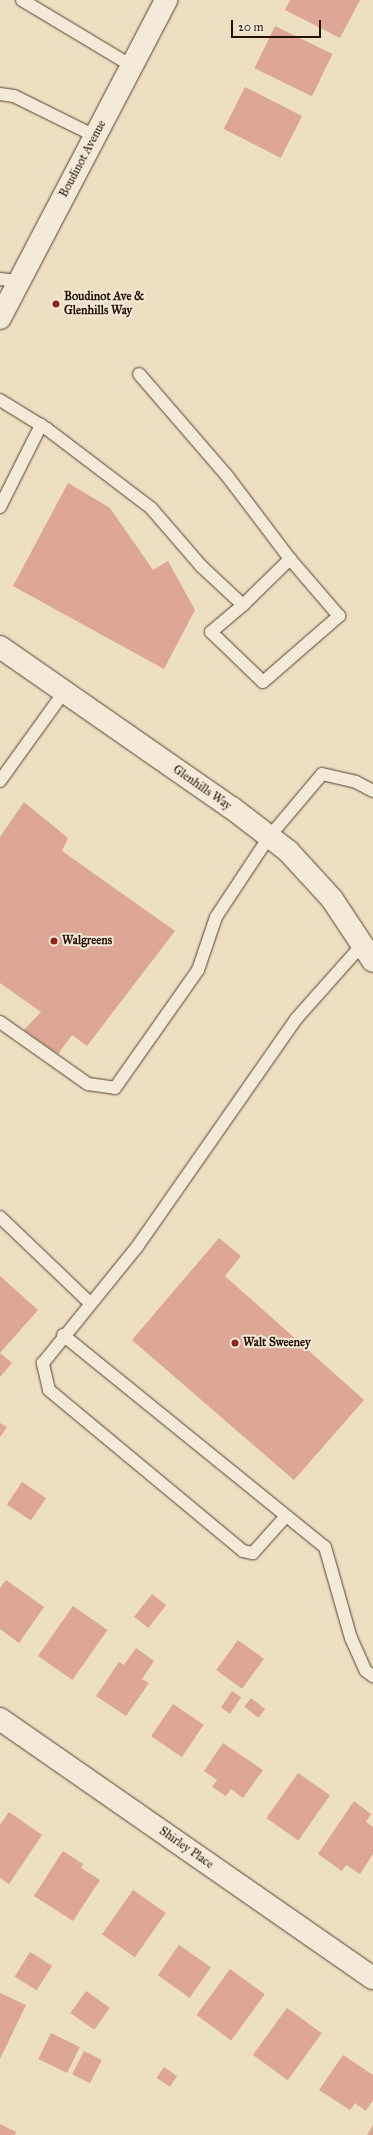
<!DOCTYPE html>
<html>
<head>
<meta charset="utf-8">
<style>
  body { margin:0 }
  #map { position:relative; width:373px; height:2135px; overflow:hidden; background:#ecdfc2; font-family:"IM FELL Great Primer",serif }
  div>[style] { position:absolute }
  .building>* { inset:0; background:#dda695; transform-origin:0 0 }
  .roads { filter:drop-shadow(0 0 1px #564431) drop-shadow(0 0 1px #564431) }
  .lane>* { height:12px; margin:-6px; padding:0 6px; transform-origin:6px; border-radius:6px; background:#f3ead7 }
  .street>* { height:22px; margin:-11px; padding:0 11px; transform-origin:11px; border-radius:11px; background:#f3ead7 }
  .secondary>* { height:22px; margin:-11px; padding:0 11px; transform-origin:11px; border-radius:11px; background:#f3ead7 }
  .dots>* { width:11px; height:11px; translate:-50% -50%; box-sizing:border-box; border:2px solid #f3ead7; border-radius:50% }
  span { translate:-50% -50%; white-space:nowrap; text-align:center; line-height:1.15; -webkit-text-stroke:4px #f3ead7; paint-order:stroke }
  .street-label { font-size:12px; color:#241101 }
  .poi-label { font-size:12px; color:#241101; font-weight:700 }
  .left { translate:0 -50%; text-align:left }
  .scale { position:absolute; left:231px; top:20px; width:90px; height:18px; box-sizing:border-box; border:2px solid #241101; border-top:0; padding-left:5px; font-size:12px; line-height:14px; white-space:nowrap; color:#241101; -webkit-text-stroke:3px #f3ead7; paint-order:stroke }
</style>
</head>
<body>
<div id="map">
  <div class="building">
    <div style="clip-path:polygon(290px 0,360px 0,340px 38px,285px 10px)"></div>
    <div style="left:275px;top:26px;width:64px;height:47px;rotate:26deg"></div>
    <div style="left:245px;top:87px;width:64px;height:47px;rotate:27deg"></div>
    <div style="clip-path:polygon(68px 483px,110px 508px,153px 570px,168px 561px,195px 610px,164px 669px,13px 586px)"></div>
    <div style="clip-path:polygon(24px 802px,68px 838px,62px 851px,175px 931px,87px 1046px,72px 1035px,58px 1054px,24px 1030px,41px 1012px,0 983px,0 837px)"></div>
    <div style="clip-path:polygon(219px 1238px,241px 1256px,225px 1276px,364px 1400px,294px 1480px,132px 1340px)"></div>
    <div style="clip-path:polygon(0 1276px,38px 1310px,0 1353px,12px 1363px,0 1377px)"></div>
    <div style="clip-path:polygon(0 1423px,7px 1427px,0 1437px)"></div>
    <div style="left:22px;top:1482px;width:29px;height:27px;rotate:34deg"></div>
    <div style="clip-path:polygon(6px 1580px,44px 1607px,19px 1643px,0 1629px,0 1588px)"></div>
    <div style="left:152px;top:1594px;width:18px;height:29px;rotate:38deg"></div>
    <div style="left:73px;top:1606px;width:42px;height:61px;rotate:35deg"></div>
    <div style="left:238px;top:1640px;width:32px;height:37px;rotate:36deg"></div>
    <div style="clip-path:polygon(136px 1648px,154px 1661px,142px 1679px,149px 1683px,126px 1716px,96px 1696px,119px 1662px,124px 1665px)"></div>
    <div style="left:232px;top:1691px;width:11px;height:20px;rotate:34deg"></div>
    <div style="left:251px;top:1698px;width:18px;height:11px;rotate:38deg"></div>
    <div style="left:173px;top:1704px;width:37px;height:39px;rotate:34deg"></div>
    <div style="clip-path:polygon(223px 1743px,263px 1770px,243px 1798px,231px 1789px,226px 1796px,212px 1787px,217px 1780px,204px 1771px)"></div>
    <div style="left:298px;top:1773px;width:39px;height:55px;rotate:35deg"></div>
    <div style="clip-path:polygon(354px 1801px,371px 1814px,366px 1822px,373px 1827px,373px 1854px,360px 1874px,346px 1865px,342px 1871px,318px 1854px)"></div>
    <div style="clip-path:polygon(9px 1812px,42px 1835px,9px 1884px,0 1878px,0 1825px)"></div>
    <div style="clip-path:polygon(63px 1851px,83px 1864px,81px 1868px,100px 1880px,73px 1921px,34px 1896px)"></div>
    <div style="left:133px;top:1890px;width:40px;height:54px;rotate:35deg"></div>
    <div style="left:179px;top:1945px;width:39px;height:37px;rotate:35deg"></div>
    <div style="left:30px;top:1952px;width:26px;height:29px;rotate:32deg"></div>
    <div style="left:230px;top:1969px;width:43px;height:57px;rotate:36deg"></div>
    <div style="left:86px;top:1991px;width:29px;height:27px;rotate:35deg"></div>
    <div style="clip-path:polygon(0 1993px,26px 2005px,0 2059px)"></div>
    <div style="left:287px;top:2008px;width:43px;height:58px;rotate:36deg"></div>
    <div style="left:51px;top:2033px;width:32px;height:29px;rotate:26deg"></div>
    <div style="left:84px;top:2051px;width:20px;height:26px;rotate:27deg"></div>
    <div style="clip-path:polygon(343px 2055px,373px 2075px,373px 2100px,366px 2111px,355px 2103px,350px 2110px,319px 2090px)"></div>
    <div style="left:164px;top:2067px;width:16px;height:13px;rotate:35deg"></div>
    <div style="clip-path:polygon(0 2124px,16px 2132px,15px 2135px,0 2135px)"></div>
    <div style="clip-path:polygon(373px 2125px,373px 2135px,367px 2135px)"></div>
  </div>
  <div class="roads">
    <div class="lane">
      <div style="left:22px;top:0;width:128px;rotate:31deg"></div>
      <div style="left:0;top:94px;width:14px;rotate:8deg"></div>
      <div style="left:14px;top:96px;width:90px;rotate:26.3deg"></div>
      <div style="left:0;top:279px;width:18px;rotate:6deg"></div>
      <div style="left:0;top:400px;width:55px;rotate:31.7deg"></div>
      <div style="left:47px;top:429px;width:131px;rotate:37.2deg"></div>
      <div style="left:151px;top:508px;width:77px;rotate:49.2deg"></div>
      <div style="left:201px;top:566px;width:57px;rotate:42.9deg"></div>
      <div style="left:243px;top:605px;width:66px;rotate:-44.4deg"></div>
      <div style="left:290px;top:559px;width:103px;rotate:-127.1deg"></div>
      <div style="left:228px;top:477px;width:136px;rotate:-130.8deg"></div>
      <div style="left:0;top:507px;width:92px;rotate:-63.4deg"></div>
      <div style="left:243px;top:605px;width:42px;rotate:139.8deg"></div>
      <div style="left:211px;top:632px;width:72px;rotate:43.9deg"></div>
      <div style="left:263px;top:682px;width:101px;rotate:-41deg"></div>
      <div style="left:339px;top:616px;width:75px;rotate:-130.7deg"></div>
      <div style="left:0;top:781px;width:110px;rotate:-54.3deg"></div>
      <div style="left:0;top:1022px;width:108px;rotate:35.2deg"></div>
      <div style="left:88px;top:1084px;width:27px;rotate:8deg"></div>
      <div style="left:115px;top:1088px;width:144px;rotate:-54.9deg"></div>
      <div style="left:198px;top:970px;width:56px;rotate:-71.2deg"></div>
      <div style="left:216px;top:917px;width:96px;rotate:-56.5deg"></div>
      <div style="left:269px;top:837px;width:82px;rotate:-49.9deg"></div>
      <div style="left:322px;top:774px;width:35px;rotate:13deg"></div>
      <div style="left:356px;top:782px;width:19px;rotate:28deg"></div>
      <div style="left:0;top:1217px;width:124px;rotate:43.7deg"></div>
      <div style="left:63px;top:1335px;width:337px;rotate:39deg"></div>
      <div style="left:325px;top:1547px;width:95px;rotate:74.1deg"></div>
      <div style="left:351px;top:1638px;width:36px;rotate:66deg"></div>
      <div style="left:366px;top:1671px;width:9px;rotate:36deg"></div>
      <div style="left:286px;top:1516px;width:50px;rotate:131.7deg"></div>
      <div style="left:253px;top:1553px;width:10px;rotate:-169deg"></div>
      <div style="left:243px;top:1551px;width:252px;rotate:-140.3deg"></div>
      <div style="left:49px;top:1390px;width:28px;rotate:-103deg"></div>
      <div style="left:43px;top:1363px;width:149px;rotate:-51deg"></div>
      <div style="left:137px;top:1247px;width:278px;rotate:-55.1deg"></div>
      <div style="left:296px;top:1019px;width:99px;rotate:-48.3deg"></div>
    </div>
    <div class="street">
      <div style="left:0;top:1719px;width:454px;rotate:34.8deg"></div>
    </div>
    <div class="secondary">
      <div style="left:0;top:318px;width:359px;rotate:-62.4deg"></div>
      <div style="left:0;top:647px;width:282px;rotate:34.8deg"></div>
      <div style="left:232px;top:808px;width:71px;rotate:37.5deg"></div>
      <div style="left:288px;top:851px;width:65px;rotate:47.5deg"></div>
      <div style="left:332px;top:899px;width:74px;rotate:56.5deg"></div>
    </div>
  </div>
  <div class="dots">
    <div style="left:56px;top:304px;background:#8f2418"></div>
    <div style="left:54px;top:941px;background:#8f2418"></div>
    <div style="left:235px;top:1343px;background:#8f2418"></div>
  </div>
  <div class="street-label">
    <span style="left:83px;top:159px;rotate:-62deg">Boudinot Avenue</span>
    <span style="left:202px;top:788px;rotate:35deg">Glenhills Way</span>
    <span style="left:186px;top:1848px;rotate:35deg">Shirley Place</span>
  </div>
  <div class="poi-label">
    <span class="left" style="left:64px;top:304px">Boudinot Ave &amp;<br>Glenhills Way</span>
    <span class="left" style="left:62px;top:941px">Walgreens</span>
    <span class="left" style="left:243px;top:1343px">Walt Sweeney</span>
  </div>
  <div class="scale">20 m</div>
</div>
</body>
</html>
